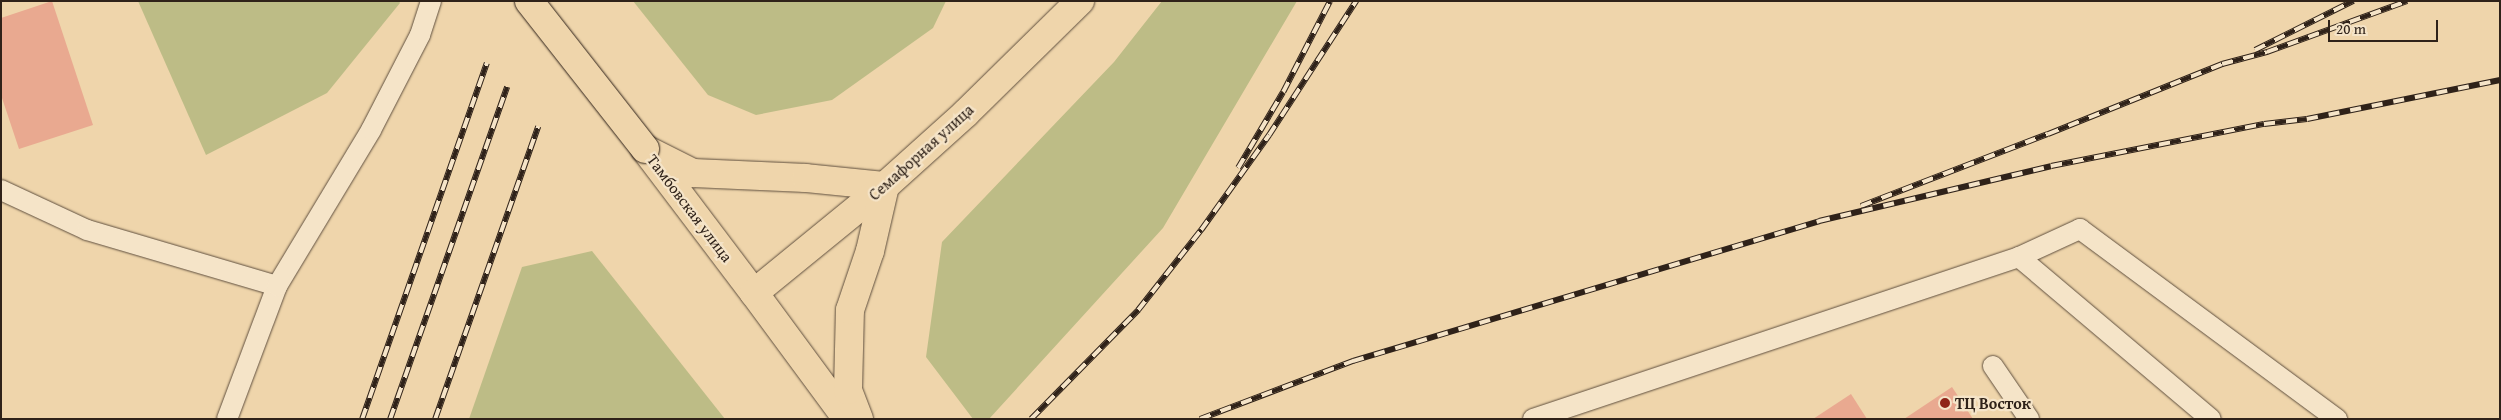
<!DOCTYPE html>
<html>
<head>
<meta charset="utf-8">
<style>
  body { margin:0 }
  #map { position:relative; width:2501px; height:420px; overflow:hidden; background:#efd5ab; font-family:"Gentium Book Plus",serif }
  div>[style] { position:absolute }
  .green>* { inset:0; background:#bdbc86 }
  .building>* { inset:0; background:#e9a990 }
  .roads { filter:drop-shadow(0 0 1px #5f4f3e) drop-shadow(0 0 1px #5f4f3e) }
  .service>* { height:20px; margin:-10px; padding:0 10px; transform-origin:10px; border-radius:10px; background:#f5e4c8 }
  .primary>* { height:28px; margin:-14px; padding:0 14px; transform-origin:14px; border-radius:14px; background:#efd5ab }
  .trunk>* { height:28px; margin:-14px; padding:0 14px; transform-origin:14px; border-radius:14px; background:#efd5ab }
  .rail>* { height:5.5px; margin-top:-2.75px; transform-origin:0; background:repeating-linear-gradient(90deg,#f5e4c8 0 11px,#2f2219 0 22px); box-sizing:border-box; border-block:1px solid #2f2219 }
  .bridges { filter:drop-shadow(0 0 1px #2f2219) drop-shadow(0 0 1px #2f2219) }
  .primary-bridge>* { height:28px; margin:-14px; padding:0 14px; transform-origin:14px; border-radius:14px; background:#efd5ab }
  .dots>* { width:14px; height:14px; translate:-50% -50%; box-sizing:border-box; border:2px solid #f5e4c8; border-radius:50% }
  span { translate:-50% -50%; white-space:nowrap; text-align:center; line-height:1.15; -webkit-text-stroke:4.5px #f5e4c8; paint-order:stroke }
  .street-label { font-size:16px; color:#2f2219 }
  .poi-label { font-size:16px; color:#2f2219; font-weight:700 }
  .left { translate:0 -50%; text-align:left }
  .frame { position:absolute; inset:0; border:2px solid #2f2219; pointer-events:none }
  .scale { position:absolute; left:2328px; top:20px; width:110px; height:22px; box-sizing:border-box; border:2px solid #2f2219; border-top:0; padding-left:6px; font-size:15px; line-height:18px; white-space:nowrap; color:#2f2219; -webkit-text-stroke:4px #f5e4c8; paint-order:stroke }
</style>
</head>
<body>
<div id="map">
  <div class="green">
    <div style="clip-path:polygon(138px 1px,399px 1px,400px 3px,327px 93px,206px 155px)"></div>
    <div style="clip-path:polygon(633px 1px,946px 1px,933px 28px,832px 100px,756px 115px,708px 95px)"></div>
    <div style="clip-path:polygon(1162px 1px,1297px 1px,1163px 228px,989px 419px,973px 419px,926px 357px,942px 242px,1114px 62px)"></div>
    <div style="clip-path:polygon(592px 251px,725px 419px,469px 419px,522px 267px)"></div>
  </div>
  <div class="building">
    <div style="clip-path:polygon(52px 1px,93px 125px,19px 149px,1px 95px,1px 18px)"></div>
    <div style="clip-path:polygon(1952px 387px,1973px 419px,1904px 419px)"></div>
    <div style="clip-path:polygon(1851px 394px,1867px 419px,1813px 419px)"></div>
  </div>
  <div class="roads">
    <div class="service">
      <div style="left:1px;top:190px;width:95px;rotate:24.9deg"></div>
      <div style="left:87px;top:230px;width:198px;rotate:16.4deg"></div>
      <div style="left:2019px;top:257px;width:251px;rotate:40.2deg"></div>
      <div style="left:1993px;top:366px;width:64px;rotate:55.8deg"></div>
      <div style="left:227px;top:419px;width:142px;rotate:-69.4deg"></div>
      <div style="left:277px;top:286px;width:182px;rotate:-58.9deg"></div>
      <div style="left:371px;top:130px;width:107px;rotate:-62.7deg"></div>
      <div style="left:420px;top:35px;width:36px;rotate:-72deg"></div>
      <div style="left:1533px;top:419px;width:512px;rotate:-18.43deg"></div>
      <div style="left:2019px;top:257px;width:67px;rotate:-24.7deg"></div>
      <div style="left:2080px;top:229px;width:320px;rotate:36.5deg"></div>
    </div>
    <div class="primary">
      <div style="left:645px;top:149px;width:181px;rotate:52.9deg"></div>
    </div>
    <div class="trunk">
      <div style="left:645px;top:149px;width:54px;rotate:26.6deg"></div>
      <div style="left:693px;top:173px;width:113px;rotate:2.5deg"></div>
      <div style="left:806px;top:178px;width:79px;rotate:5.8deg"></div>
      <div style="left:847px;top:419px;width:157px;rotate:-126.4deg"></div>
      <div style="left:754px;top:293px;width:169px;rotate:-39.2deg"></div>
      <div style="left:885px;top:186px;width:109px;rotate:-42deg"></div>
      <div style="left:966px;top:113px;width:160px;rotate:-44.5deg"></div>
      <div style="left:859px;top:419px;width:31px;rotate:-111deg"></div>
      <div style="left:848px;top:390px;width:80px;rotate:-88.6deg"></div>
      <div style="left:850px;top:310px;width:62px;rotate:-71.3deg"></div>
      <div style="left:870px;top:251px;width:67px;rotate:-77deg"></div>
    </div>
  </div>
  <div class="rail">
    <div style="left:2255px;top:50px;width:110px;rotate:-26.6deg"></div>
    <div style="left:1238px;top:168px;width:88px;rotate:-59.4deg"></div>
    <div style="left:1283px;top:92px;width:102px;rotate:-62.7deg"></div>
    <div style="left:1861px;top:206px;width:200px;rotate:-21.1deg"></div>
    <div style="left:2048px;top:134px;width:188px;rotate:-21.9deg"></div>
    <div style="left:2222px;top:64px;width:47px;rotate:-14.9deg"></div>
    <div style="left:2267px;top:52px;width:149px;rotate:-20deg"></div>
    <div style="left:362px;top:419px;width:377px;rotate:-70.7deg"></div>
    <div style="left:390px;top:419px;width:352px;rotate:-70.6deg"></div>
    <div style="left:435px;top:419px;width:310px;rotate:-70.6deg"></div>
    <div style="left:1031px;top:419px;width:153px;rotate:-45.5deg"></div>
    <div style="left:1138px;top:310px;width:102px;rotate:-51.8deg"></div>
    <div style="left:1201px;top:230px;width:117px;rotate:-54.4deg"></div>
    <div style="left:1269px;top:135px;width:160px;rotate:-57deg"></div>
    <div style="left:1200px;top:419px;width:164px;rotate:-20.8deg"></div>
    <div style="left:1353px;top:361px;width:487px;rotate:-16.7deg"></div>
    <div style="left:1819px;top:221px;width:238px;rotate:-13.3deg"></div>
    <div style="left:2051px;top:166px;width:217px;rotate:-11.2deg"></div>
    <div style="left:2264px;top:124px;width:43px;rotate:-6.6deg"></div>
    <div style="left:2307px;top:119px;width:197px;rotate:-11.4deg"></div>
  </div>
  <div class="bridges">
    <div class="primary-bridge">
      <div style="left:529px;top:1px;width:188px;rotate:51.9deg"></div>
    </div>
  </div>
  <div class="dots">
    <div style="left:1945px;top:403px;background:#8f2418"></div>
  </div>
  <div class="street-label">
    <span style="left:921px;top:152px;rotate:-42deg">Семафорная улица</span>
    <span style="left:690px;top:208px;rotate:53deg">Тамбовская улица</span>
  </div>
  <div class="poi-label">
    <span class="left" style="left:1955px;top:403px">ТЦ Восток</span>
  </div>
  <div class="frame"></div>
  <div class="scale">20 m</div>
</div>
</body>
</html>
